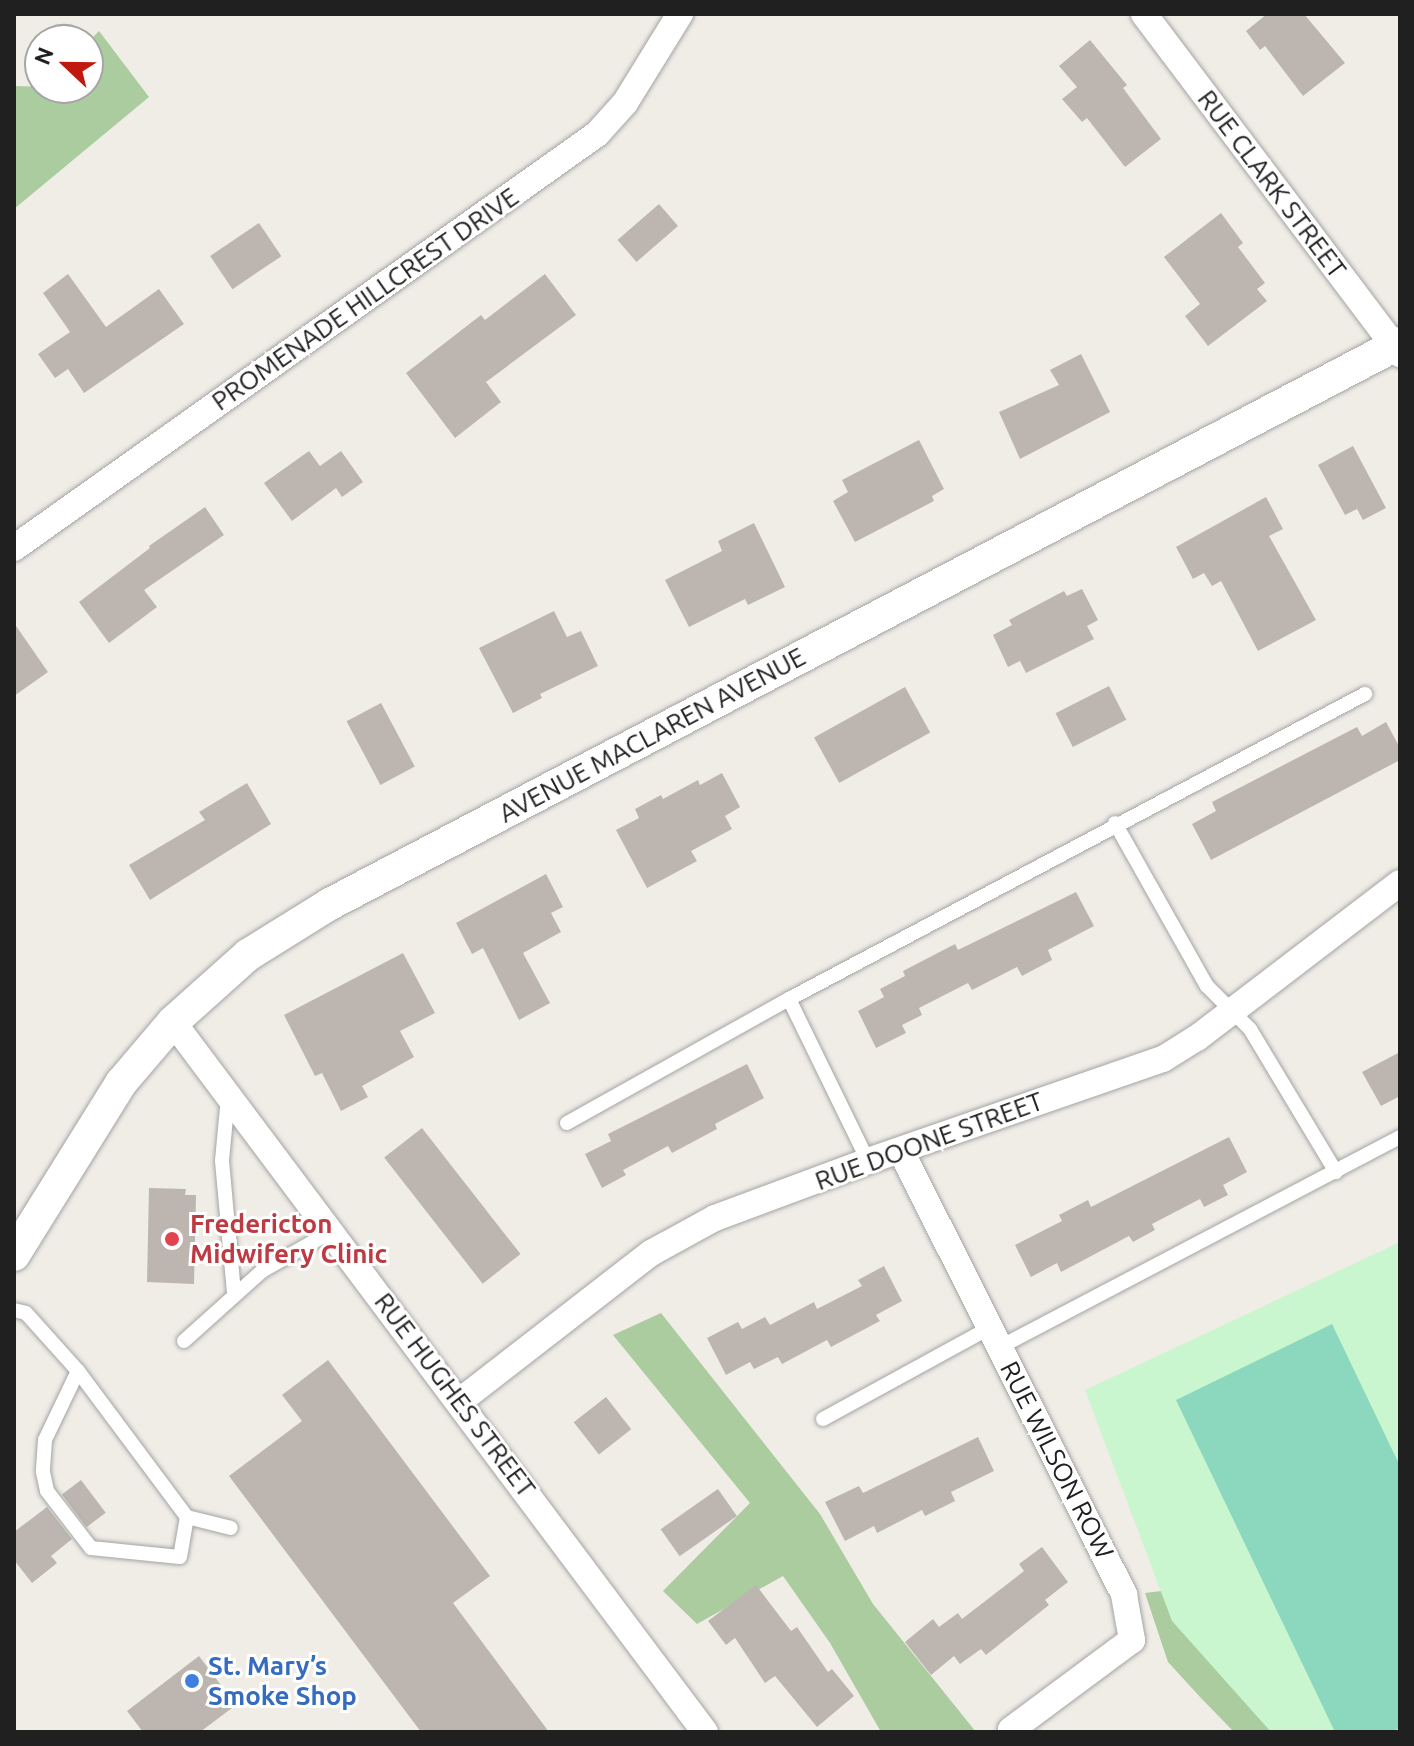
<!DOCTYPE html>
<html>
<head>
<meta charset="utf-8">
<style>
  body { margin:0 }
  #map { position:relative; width:1414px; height:1746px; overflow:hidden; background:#f0ede7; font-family:Ubuntu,sans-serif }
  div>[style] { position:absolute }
  .forest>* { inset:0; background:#aacc9f }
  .park>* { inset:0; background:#c9f6ce }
  .pitch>* { inset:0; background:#8cd8bf }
  .building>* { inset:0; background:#bdb6b0; transform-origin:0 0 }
  .roads { filter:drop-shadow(0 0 2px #a4a4a4) drop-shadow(0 0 2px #a4a4a4) }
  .service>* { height:14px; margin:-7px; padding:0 7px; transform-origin:7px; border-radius:7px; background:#fff }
  .minor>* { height:26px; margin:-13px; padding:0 13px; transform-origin:13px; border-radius:13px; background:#fff }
  .tertiary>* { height:32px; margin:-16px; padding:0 16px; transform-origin:16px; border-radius:16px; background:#fff }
  .dots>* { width:22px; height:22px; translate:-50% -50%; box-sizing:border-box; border:4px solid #fff; border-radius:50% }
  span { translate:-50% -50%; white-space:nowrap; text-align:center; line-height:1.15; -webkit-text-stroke:6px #fff; paint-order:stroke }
  .street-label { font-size:26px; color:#202020 }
  .health-label { font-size:26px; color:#be3a42; font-weight:700 }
  .left { translate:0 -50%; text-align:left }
  .shop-label { font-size:26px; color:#366cbe; font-weight:700 }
  .frame { position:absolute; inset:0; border:16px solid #202020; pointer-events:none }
  .north { position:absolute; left:24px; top:24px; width:80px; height:80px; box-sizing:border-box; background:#fff; border:2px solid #a6a6a6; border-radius:50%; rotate:292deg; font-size:22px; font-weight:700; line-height:32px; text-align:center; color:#202020 }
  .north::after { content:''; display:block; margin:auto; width:28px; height:36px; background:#c01910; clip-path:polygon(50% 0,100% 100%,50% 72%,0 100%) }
</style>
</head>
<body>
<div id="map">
  <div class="forest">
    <div style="clip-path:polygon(99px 31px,149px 97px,14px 209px,14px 86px,88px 88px,88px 42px)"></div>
    <div style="clip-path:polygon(661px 1313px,820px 1514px,873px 1604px,976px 1732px,881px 1732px,830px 1643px,783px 1576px,697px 1624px,663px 1591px,750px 1503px,613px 1335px)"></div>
    <div style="clip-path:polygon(1170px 1590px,1300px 1732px,1234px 1732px,1201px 1698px,1168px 1662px,1145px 1593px)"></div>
  </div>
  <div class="park">
    <div style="clip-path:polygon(1400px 1242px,1400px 1732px,1271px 1732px,1172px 1621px,1085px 1390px)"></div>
  </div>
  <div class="pitch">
    <div style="clip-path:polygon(1332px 1324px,1400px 1466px,1400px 1728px,1391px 1732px,1335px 1732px,1176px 1400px)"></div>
  </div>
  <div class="building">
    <div style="clip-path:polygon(1267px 14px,1304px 14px,1345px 63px,1303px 96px,1265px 46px,1260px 50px,1246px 31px)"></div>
    <div style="clip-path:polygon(1090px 40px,1127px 85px,1123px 88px,1161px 139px,1125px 167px,1087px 118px,1082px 122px,1062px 99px,1077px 87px,1059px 66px)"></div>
    <div style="left:659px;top:204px;width:29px;height:55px;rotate:49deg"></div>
    <div style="clip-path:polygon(1221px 213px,1243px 243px,1238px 247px,1265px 283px,1257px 289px,1267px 301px,1208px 346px,1185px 316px,1200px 304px,1164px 257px)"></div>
    <div style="left:259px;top:223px;width:40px;height:59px;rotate:56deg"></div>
    <div style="clip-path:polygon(68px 274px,106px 327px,159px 289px,184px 324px,84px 393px,68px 369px,55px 378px,38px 354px,70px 332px,43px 293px)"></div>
    <div style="clip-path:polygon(545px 274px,576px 315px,486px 382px,501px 402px,455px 438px,406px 373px,481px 315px,485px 320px)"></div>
    <div style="clip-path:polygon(1081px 354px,1110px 412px,1020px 459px,999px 412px,1059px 385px,1050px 370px)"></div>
    <div style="clip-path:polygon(919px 440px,944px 489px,932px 496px,934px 501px,855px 542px,833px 501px,848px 492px,842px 480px)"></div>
    <div style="clip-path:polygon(1353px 446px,1386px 508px,1363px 520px,1357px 509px,1345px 515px,1318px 465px)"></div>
    <div style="clip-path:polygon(309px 451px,320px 466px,341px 451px,363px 482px,342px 497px,336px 488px,292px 521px,264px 483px)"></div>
    <div style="clip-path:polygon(1266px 497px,1283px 529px,1269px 536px,1316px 620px,1258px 651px,1221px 581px,1212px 586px,1204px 573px,1193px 579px,1176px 547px)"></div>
    <div style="clip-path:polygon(205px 507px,224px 535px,144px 590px,157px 607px,109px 643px,79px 602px,150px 548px,149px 546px)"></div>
    <div style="clip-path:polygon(754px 523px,785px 587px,748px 605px,745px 599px,689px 627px,665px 580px,722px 551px,718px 541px)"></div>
    <div style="clip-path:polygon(1082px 589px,1098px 620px,1087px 626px,1094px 639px,1026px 673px,1020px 661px,1008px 667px,993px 635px,1012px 625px,1009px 620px,1064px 591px,1067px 596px)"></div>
    <div style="clip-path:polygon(554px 611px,567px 637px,581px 631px,598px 666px,540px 694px,542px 698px,513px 713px,479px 648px)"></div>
    <div style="clip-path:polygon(14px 623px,48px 672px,14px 696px)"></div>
    <div style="left:1109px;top:686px;width:38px;height:60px;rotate:63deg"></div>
    <div style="left:905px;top:687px;width:52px;height:104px;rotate:61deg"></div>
    <div style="left:381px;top:703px;width:72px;height:39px;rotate:62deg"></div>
    <div style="clip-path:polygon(1386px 722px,1400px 748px,1400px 760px,1211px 860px,1192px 824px,1216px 811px,1212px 802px,1357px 727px,1362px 736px)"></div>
    <div style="clip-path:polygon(722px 773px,740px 807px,725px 816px,732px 829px,691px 851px,697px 861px,647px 888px,616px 830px,639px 818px,635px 809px,661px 795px,663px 799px,698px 780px,700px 785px)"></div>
    <div style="clip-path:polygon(247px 783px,271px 824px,150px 900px,129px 865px,205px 820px,199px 812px)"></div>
    <div style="clip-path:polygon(546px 874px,563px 907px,551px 913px,561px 932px,523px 953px,550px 1003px,519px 1020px,483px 948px,472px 954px,456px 923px)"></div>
    <div style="clip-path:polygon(1076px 892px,1094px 926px,1048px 950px,1052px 960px,1022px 976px,1017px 967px,972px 990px,968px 983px,919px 1008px,922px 1015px,902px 1025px,906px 1033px,876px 1048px,858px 1011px,884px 997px,880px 989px,905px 976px,903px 971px,955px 944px,958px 950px)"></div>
    <div style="clip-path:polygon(403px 953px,435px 1013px,400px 1031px,414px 1057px,362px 1086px,368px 1097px,341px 1111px,322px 1073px,315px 1076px,284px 1015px)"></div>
    <div style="clip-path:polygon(1400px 1052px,1400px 1096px,1381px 1106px,1362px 1072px)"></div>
    <div style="clip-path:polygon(747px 1064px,764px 1098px,715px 1124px,717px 1129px,672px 1153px,668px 1146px,623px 1170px,626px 1175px,602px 1188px,585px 1154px,611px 1141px,608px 1134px)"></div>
    <div style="left:422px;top:1128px;width:160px;height:48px;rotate:52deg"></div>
    <div style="clip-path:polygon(1229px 1137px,1247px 1172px,1223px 1185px,1228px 1195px,1204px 1207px,1200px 1199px,1152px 1224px,1155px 1230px,1133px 1242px,1129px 1236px,1061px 1272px,1057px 1263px,1031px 1277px,1015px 1245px,1062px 1221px,1059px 1215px,1088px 1200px,1091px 1207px)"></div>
    <div style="clip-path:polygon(149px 1188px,186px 1189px,185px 1195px,196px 1195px,194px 1284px,147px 1282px)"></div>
    <div style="clip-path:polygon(884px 1266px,902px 1301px,876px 1315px,880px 1321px,831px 1347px,827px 1340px,782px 1364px,778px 1357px,754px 1369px,750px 1362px,726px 1375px,707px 1338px,738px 1322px,742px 1329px,765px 1317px,770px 1325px,814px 1302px,817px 1309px,862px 1286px,858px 1280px)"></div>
    <div style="clip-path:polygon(328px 1360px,490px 1576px,453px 1603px,549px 1732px,421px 1732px,229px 1476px,302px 1421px,282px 1395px)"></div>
    <div style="left:606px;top:1397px;width:41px;height:41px;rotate:52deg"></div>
    <div style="clip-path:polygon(978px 1437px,994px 1471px,951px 1492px,955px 1501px,925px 1516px,922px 1510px,877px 1533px,874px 1526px,845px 1541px,825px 1502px,859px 1486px,863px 1493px)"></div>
    <div style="left:81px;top:1480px;width:41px;height:24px;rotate:53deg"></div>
    <div style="left:718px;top:1489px;width:33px;height:70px;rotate:55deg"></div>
    <div style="clip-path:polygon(47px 1507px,72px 1539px,51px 1556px,57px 1563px,32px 1583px,14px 1560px,14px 1532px)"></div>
    <div style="clip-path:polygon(1042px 1547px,1068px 1582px,1045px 1600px,1049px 1605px,986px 1655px,981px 1649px,960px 1664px,954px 1656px,931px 1675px,905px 1642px,933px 1619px,939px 1627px,958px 1613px,962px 1619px,1024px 1571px,1019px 1564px)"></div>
    <div style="clip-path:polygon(756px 1585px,791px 1631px,797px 1627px,828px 1672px,832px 1669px,854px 1696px,817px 1727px,775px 1676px,765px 1683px,735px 1638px,726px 1645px,708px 1621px)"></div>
    <div style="clip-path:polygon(199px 1656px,236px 1705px,200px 1732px,143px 1732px,127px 1711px)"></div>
  </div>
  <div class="roads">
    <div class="service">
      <div style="left:1115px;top:823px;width:187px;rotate:60.6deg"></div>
      <div style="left:1207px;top:986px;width:61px;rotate:45deg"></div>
      <div style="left:1250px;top:1029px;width:167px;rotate:59deg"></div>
      <div style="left:789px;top:999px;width:180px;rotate:64deg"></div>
      <div style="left:228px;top:1097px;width:64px;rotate:95.4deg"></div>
      <div style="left:222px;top:1161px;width:132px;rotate:84.8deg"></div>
      <div style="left:567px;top:1123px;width:254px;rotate:-29.2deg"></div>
      <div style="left:789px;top:999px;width:652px;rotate:-27.9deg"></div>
      <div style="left:14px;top:1310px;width:12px;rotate:14deg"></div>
      <div style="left:26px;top:1313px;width:78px;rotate:48.1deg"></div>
      <div style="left:78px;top:1371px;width:182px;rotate:53.3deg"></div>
      <div style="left:184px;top:1341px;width:105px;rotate:-41.9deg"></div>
      <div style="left:262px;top:1271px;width:81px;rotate:-29.7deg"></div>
      <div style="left:1000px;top:1347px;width:452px;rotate:-27.7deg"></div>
      <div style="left:78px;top:1371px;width:76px;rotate:115.6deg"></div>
      <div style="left:45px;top:1440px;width:32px;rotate:94deg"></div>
      <div style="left:43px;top:1472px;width:19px;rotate:78deg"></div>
      <div style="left:47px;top:1491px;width:72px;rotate:52.3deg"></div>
      <div style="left:91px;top:1548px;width:89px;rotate:5.8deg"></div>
      <div style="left:180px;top:1557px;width:41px;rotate:-80.1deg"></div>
      <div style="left:187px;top:1517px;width:45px;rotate:14deg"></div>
      <div style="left:823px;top:1419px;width:189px;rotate:-28.7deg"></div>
    </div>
    <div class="minor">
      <div style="left:1144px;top:14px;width:426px;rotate:53deg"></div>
      <div style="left:14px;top:548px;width:715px;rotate:-35.38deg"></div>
      <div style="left:597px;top:134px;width:42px;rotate:-47.9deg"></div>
      <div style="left:625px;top:103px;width:105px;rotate:-58.3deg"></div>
      <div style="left:173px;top:1022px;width:887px;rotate:53.16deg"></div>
      <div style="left:901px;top:1151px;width:497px;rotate:63.3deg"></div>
      <div style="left:1124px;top:1595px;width:46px;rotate:79.9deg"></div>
      <div style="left:1132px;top:1640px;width:151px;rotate:143.4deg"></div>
      <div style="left:460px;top:1401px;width:242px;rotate:-37.8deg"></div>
      <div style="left:651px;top:1253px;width:73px;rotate:-28.7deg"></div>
      <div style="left:715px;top:1218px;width:163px;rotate:-20.4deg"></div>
      <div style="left:868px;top:1161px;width:312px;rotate:-19.1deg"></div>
      <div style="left:1163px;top:1059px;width:40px;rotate:-32deg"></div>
      <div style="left:1197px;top:1038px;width:255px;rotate:-37.4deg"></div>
    </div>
    <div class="tertiary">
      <div style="left:14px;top:1255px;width:203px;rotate:-58.1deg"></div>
      <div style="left:121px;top:1083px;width:80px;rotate:-49.6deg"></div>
      <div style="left:173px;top:1022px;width:101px;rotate:-41.8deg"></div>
      <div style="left:248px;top:955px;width:97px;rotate:-31.9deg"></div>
      <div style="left:330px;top:904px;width:1208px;rotate:-27.67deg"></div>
    </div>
  </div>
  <div class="dots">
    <div style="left:172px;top:1239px;background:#e0444e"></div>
    <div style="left:192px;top:1681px;background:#3f7fe0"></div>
  </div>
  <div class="street-label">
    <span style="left:1272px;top:184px;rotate:53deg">RUE CLARK STREET</span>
    <span style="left:365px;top:299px;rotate:-35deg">PROMENADE HILLCREST DRIVE</span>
    <span style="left:652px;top:735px;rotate:-28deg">AVENUE MACLAREN AVENUE</span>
    <span style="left:929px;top:1141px;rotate:-20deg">RUE DOONE STREET</span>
    <span style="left:455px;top:1395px;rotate:53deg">RUE HUGHES STREET</span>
    <span style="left:1057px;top:1460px;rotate:63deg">RUE WILSON ROW</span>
  </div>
  <div class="health-label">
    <span class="left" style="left:190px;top:1239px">Fredericton<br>Midwifery Clinic</span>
  </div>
  <div class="shop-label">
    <span class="left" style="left:208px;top:1681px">St. Mary’s<br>Smoke Shop</span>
  </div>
  <div class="frame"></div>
  <div class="north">N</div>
</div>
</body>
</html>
